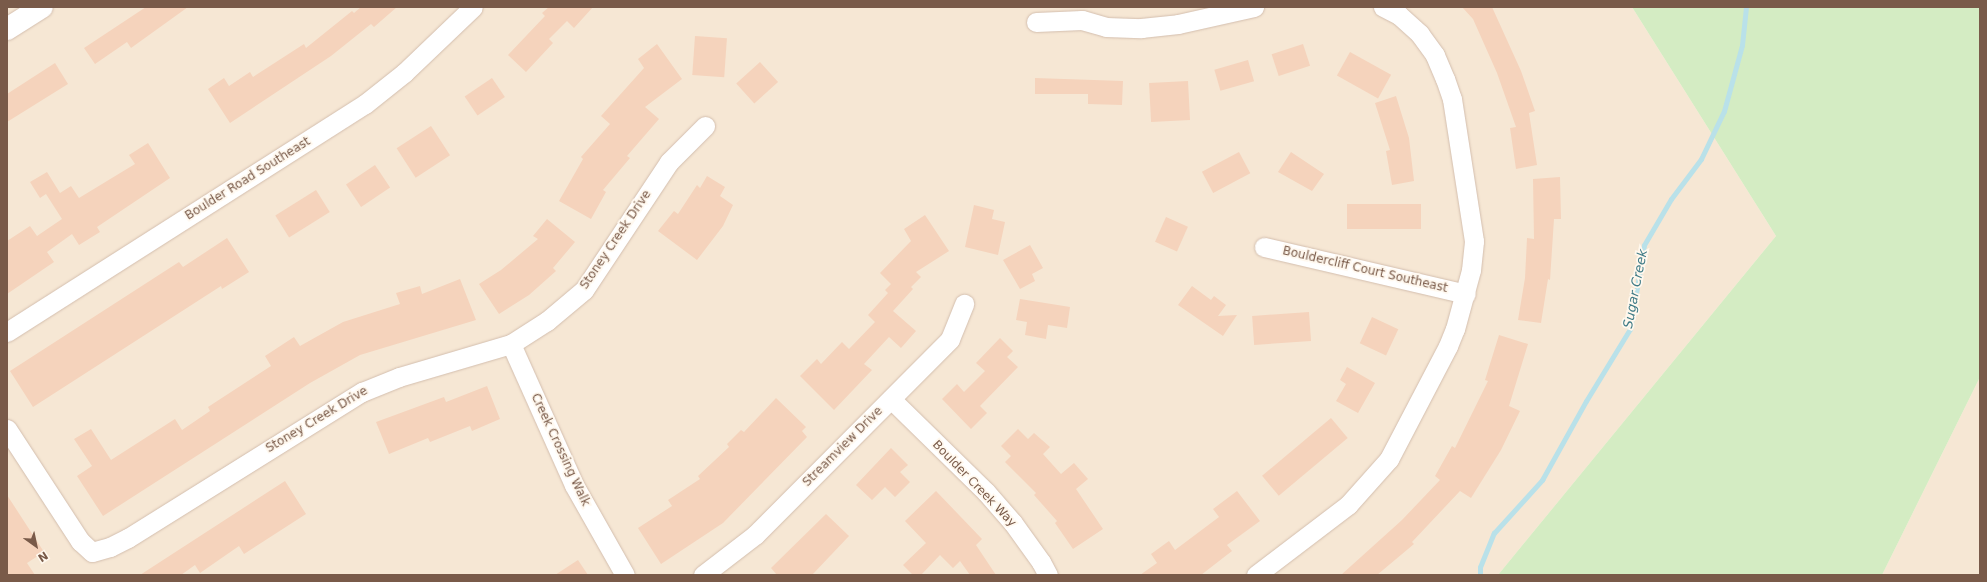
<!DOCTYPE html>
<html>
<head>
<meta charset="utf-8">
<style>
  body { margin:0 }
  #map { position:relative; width:1987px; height:582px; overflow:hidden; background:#fef5e6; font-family:"DejaVu Sans",sans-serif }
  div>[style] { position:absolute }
  .residential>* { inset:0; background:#f6e7d4 }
  .green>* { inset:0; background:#d4ecc3 }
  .stream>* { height:5px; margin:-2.5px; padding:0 2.5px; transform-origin:2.5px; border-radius:2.5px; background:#b9e1e9 }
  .building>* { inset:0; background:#f5d3bc; transform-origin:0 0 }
  .roads { filter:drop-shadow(0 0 1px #d3beae) drop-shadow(0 0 1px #d3beae) }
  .street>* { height:19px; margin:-9.5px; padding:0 9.5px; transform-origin:9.5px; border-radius:9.5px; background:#fff }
  .secondary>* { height:22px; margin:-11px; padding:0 11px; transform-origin:11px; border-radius:11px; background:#fff }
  span { translate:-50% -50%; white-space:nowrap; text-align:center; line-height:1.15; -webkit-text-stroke:3.5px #fff8ee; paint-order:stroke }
  .street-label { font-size:12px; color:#795a49 }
  .water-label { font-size:13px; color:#3e7a86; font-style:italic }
  .frame { position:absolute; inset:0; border:8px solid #795a49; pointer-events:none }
  .north { position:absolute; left:16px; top:526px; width:40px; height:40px; -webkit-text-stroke:3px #fff8ee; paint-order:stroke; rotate:147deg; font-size:11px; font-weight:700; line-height:16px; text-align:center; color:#795a49 }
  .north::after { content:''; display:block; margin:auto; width:14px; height:18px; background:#795a49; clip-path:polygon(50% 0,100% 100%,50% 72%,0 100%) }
</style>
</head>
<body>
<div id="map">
  <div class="residential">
    <div style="clip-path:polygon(7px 7px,1632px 7px,1776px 236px,1498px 575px,7px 575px)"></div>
    <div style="clip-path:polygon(1980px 377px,1980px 575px,1882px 575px)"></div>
  </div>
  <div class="green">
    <div style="clip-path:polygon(1632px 7px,1980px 7px,1980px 377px,1882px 575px,1498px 575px,1776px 236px)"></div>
  </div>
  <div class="stream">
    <div style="left:1480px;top:575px;width:8px;rotate:-90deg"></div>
    <div style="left:1480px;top:567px;width:37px;rotate:-68deg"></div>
    <div style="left:1494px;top:533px;width:72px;rotate:-47.8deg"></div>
    <div style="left:1542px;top:480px;width:90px;rotate:-60.9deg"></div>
    <div style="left:1586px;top:401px;width:84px;rotate:-58.6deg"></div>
    <div style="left:1630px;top:329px;width:85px;rotate:-80.5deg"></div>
    <div style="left:1644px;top:245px;width:53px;rotate:-59.6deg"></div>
    <div style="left:1671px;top:199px;width:50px;rotate:-53.1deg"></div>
    <div style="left:1701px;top:159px;width:53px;rotate:-64.4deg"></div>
    <div style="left:1724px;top:111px;width:68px;rotate:-74.7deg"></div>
    <div style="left:1742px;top:45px;width:38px;rotate:-84deg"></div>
  </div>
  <div class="building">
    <div style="clip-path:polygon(146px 7px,188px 7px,131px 48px,127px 42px,95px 64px,84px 48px)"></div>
    <div style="clip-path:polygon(361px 7px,397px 7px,374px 27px,371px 24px,331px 56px,230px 123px,208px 89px,224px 78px,229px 86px,250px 72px,253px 77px,304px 44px,306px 48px,352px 11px,354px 13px)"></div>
    <div style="clip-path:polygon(549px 7px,593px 7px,574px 28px,567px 21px,549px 39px,553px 43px,526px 72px,508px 55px,545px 16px,542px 13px)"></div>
    <div style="clip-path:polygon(1462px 7px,1492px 7px,1521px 71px,1535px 111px,1529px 113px,1537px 165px,1516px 169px,1510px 128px,1516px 127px,1497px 73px,1473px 19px)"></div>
    <div style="left:695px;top:36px;width:32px;height:39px;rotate:4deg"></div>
    <div style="clip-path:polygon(657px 44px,682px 79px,645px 107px,659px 119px,627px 156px,630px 158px,603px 190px,606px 192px,591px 219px,559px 201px,583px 159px,581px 157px,610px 124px,601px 116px,644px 68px,638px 59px)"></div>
    <div style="left:1303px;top:44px;width:23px;height:33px;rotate:72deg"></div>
    <div style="left:1350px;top:52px;width:47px;height:27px;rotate:29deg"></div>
    <div style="left:1248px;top:60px;width:22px;height:35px;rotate:74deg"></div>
    <div style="left:760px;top:62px;width:27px;height:32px;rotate:48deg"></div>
    <div style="clip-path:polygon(55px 63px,68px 84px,7px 122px,7px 94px)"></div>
    <div style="left:492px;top:78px;width:23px;height:33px;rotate:56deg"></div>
    <div style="clip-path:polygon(1035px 78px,1123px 81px,1122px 105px,1088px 104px,1088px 94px,1035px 94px)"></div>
    <div style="left:1188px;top:81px;width:39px;height:39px;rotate:87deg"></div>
    <div style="clip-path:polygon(1396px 96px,1409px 138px,1414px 181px,1392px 185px,1386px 151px,1390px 150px,1375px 103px)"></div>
    <div style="left:431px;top:126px;width:35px;height:41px;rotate:57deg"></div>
    <div style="clip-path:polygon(148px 143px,170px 178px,97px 227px,100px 232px,79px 245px,72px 234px,47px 252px,54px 262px,7px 294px,7px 241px,30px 226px,37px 236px,62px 219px,46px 194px,40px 198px,30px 182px,47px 172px,60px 193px,71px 186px,79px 198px,135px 164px,129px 155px)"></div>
    <div style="left:1239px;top:152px;width:24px;height:42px;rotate:62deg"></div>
    <div style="clip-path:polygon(1291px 152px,1324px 174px,1312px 191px,1278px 172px)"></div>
    <div style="left:375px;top:165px;width:27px;height:35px;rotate:56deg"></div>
    <div style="clip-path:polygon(707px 176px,725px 187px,720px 196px,733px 205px,723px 226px,697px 260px,658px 231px,674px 211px,678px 214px,697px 185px,700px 188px)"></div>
    <div style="clip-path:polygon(1560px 177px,1561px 219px,1554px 219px,1550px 280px,1548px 279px,1541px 323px,1518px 320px,1525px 278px,1527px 238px,1534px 239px,1533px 179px)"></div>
    <div style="left:316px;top:190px;width:26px;height:48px;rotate:58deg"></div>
    <div style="left:1347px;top:204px;width:74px;height:25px"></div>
    <div style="clip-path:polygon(974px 205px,994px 210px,992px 219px,1005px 222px,998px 255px,965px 247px)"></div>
    <div style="clip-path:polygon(925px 215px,949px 251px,916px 272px,921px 277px,911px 287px,913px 289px,893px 311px,916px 331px,901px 348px,889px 337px,864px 364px,872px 370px,834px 410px,800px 376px,817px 359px,821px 364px,842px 342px,849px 349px,875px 322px,868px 315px,888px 293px,885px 290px,891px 284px,880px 273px,911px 241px,904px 229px)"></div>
    <div style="left:1166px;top:217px;width:24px;height:27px;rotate:24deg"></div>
    <div style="clip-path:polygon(547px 219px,575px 242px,553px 268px,556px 271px,529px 295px,499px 314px,479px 284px,501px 270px,538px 239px,533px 236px)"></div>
    <div style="clip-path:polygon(227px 238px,249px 272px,222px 289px,221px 286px,33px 407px,10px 371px,179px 262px,183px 267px)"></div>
    <div style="clip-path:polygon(1030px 245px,1043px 268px,1032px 274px,1035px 281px,1020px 289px,1003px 260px)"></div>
    <div style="clip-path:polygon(460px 279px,476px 320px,360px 355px,310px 383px,103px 516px,77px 476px,92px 466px,74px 439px,91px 429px,111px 460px,175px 419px,182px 430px,210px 411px,208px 407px,271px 366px,265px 356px,294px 337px,300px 346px,343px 322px,400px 304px,396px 293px,420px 286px,422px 294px)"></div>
    <div style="clip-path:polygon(1192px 286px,1211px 300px,1214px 296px,1226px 305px,1218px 316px,1237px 315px,1223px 336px,1178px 305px)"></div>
    <div style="clip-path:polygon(1020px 299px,1070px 307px,1067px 328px,1048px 325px,1046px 339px,1025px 335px,1027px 322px,1016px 320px)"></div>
    <div style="left:1309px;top:312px;width:29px;height:57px;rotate:86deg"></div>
    <div style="left:1372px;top:317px;width:29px;height:29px;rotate:25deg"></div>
    <div style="clip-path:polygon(1499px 335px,1528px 344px,1509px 406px,1520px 411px,1501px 450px,1471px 498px,1460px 491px,1412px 542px,1414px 544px,1377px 575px,1341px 575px,1402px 520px,1440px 480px,1435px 476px,1452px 446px,1455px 448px,1488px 381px,1485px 380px)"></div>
    <div style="clip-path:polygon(1000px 338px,1013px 351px,1007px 357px,1018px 367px,980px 406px,987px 413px,971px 429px,942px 399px,957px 384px,964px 392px,985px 371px,976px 363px)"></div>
    <div style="clip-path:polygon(1347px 367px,1375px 383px,1358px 413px,1336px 401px,1346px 384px,1340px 380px)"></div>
    <div style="clip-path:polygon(487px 386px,500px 419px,472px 431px,470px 426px,430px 442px,428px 438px,389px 454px,376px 422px,444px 397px,446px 402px)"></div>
    <div style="clip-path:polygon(776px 398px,806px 427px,802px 431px,807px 437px,723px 523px,661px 564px,638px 528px,672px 506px,668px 500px,700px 479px,698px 476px,729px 447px,727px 444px,741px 430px,744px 432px)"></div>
    <div style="left:1331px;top:418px;width:26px;height:90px;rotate:50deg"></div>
    <div style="clip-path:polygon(1018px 429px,1028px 439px,1034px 433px,1050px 447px,1043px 454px,1061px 474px,1074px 463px,1088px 479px,1076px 489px,1103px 529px,1073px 549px,1055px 523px,1057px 521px,1034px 495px,1036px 493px,1005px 462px,1011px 456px,1001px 446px)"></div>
    <div style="clip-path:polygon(891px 448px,908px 465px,900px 472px,910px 482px,895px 497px,885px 487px,872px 500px,856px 485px)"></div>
    <div style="clip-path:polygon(285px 481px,306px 514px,244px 554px,239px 546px,200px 573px,195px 565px,181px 575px,140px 575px)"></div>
    <div style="clip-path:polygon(936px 491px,982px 539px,976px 545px,996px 575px,970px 575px,960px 561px,953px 568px,940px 555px,921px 575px,913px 575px,903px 565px,926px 543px,905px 521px)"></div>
    <div style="clip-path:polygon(1237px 491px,1260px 521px,1227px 545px,1232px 551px,1201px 575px,1140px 575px,1157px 563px,1151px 554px,1169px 541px,1175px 550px,1219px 517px,1213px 509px)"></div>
    <div style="clip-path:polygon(7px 495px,44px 552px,27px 563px,35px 575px,7px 575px)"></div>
    <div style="clip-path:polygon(826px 514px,849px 536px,812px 575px,777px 575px,771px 568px)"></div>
    <div style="clip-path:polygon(578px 560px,588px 575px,555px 575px)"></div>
  </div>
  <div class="roads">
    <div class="street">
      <div style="left:1036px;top:22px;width:46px;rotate:-2.5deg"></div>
      <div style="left:1082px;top:20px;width:25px;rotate:16deg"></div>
      <div style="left:1106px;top:27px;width:35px;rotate:2deg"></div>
      <div style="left:1141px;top:28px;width:37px;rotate:-6deg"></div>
      <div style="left:1178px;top:24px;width:78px;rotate:-12.6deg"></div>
      <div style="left:1264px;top:247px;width:207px;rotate:13.1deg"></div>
      <div style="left:7px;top:332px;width:424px;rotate:-32.5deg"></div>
      <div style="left:365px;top:104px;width:50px;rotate:-38.5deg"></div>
      <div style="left:404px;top:73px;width:95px;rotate:-43.7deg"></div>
      <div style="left:511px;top:344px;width:154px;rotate:65.9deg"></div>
      <div style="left:574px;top:485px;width:103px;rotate:60.5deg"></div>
      <div style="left:891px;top:399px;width:133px;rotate:44.4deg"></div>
      <div style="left:986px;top:492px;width:41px;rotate:48.9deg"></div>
      <div style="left:1013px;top:523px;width:48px;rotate:54.3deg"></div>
      <div style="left:1041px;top:562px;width:15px;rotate:62deg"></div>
      <div style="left:7px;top:429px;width:134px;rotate:56.9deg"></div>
      <div style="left:80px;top:541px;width:16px;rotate:43deg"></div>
      <div style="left:92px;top:552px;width:19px;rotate:-16deg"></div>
      <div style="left:110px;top:547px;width:20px;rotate:-27deg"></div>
      <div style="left:128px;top:538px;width:276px;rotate:-32deg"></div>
      <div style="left:362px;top:392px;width:40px;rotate:-22deg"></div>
      <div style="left:399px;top:377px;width:117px;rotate:-16.4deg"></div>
      <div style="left:511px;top:344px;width:43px;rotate:-32.6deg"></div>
      <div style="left:547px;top:321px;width:48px;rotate:-40deg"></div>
      <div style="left:584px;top:290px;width:154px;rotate:-56.4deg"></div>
      <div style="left:669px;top:162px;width:51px;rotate:-45deg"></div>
      <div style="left:703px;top:575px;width:66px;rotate:-37.6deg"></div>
      <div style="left:755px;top:535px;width:276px;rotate:-45.1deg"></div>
      <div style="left:950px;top:339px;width:38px;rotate:-68deg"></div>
      <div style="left:1256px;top:575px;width:116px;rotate:-37.3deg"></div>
      <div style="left:1348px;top:505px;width:62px;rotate:-48.3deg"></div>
      <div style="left:1389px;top:459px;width:127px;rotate:-62.4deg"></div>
      <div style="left:1448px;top:346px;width:18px;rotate:-68deg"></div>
      <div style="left:1455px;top:329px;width:61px;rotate:-74.8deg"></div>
      <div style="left:1471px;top:270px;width:29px;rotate:-84deg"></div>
      <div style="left:1474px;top:241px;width:144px;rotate:-98.8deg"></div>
      <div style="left:1452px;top:99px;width:21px;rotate:-109deg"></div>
      <div style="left:1445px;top:79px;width:26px;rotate:-113deg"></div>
      <div style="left:1435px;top:55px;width:26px;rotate:-126deg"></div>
      <div style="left:1420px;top:34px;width:28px;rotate:-138deg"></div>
      <div style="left:1399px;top:15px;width:18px;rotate:-153deg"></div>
    </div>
    <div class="secondary">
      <div style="left:7px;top:29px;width:41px;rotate:-32.2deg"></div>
    </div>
  </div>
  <div class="street-label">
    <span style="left:248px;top:179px;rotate:-32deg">Boulder Road Southeast</span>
    <span style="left:616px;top:240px;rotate:-56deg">Stoney Creek Drive</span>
    <span style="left:1365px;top:270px;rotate:13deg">Bouldercliff Court Southeast</span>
    <span style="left:317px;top:420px;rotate:-31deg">Stoney Creek Drive</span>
    <span style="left:843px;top:447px;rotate:-45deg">Streamview Drive</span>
    <span style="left:560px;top:450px;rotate:65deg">Creek Crossing Walk</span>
    <span style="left:974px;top:484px;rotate:46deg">Boulder Creek Way</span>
  </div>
  <div class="water-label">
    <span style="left:1636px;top:289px;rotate:-79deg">Sugar Creek</span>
  </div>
  <div class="frame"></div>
  <div class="north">N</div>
</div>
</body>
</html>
